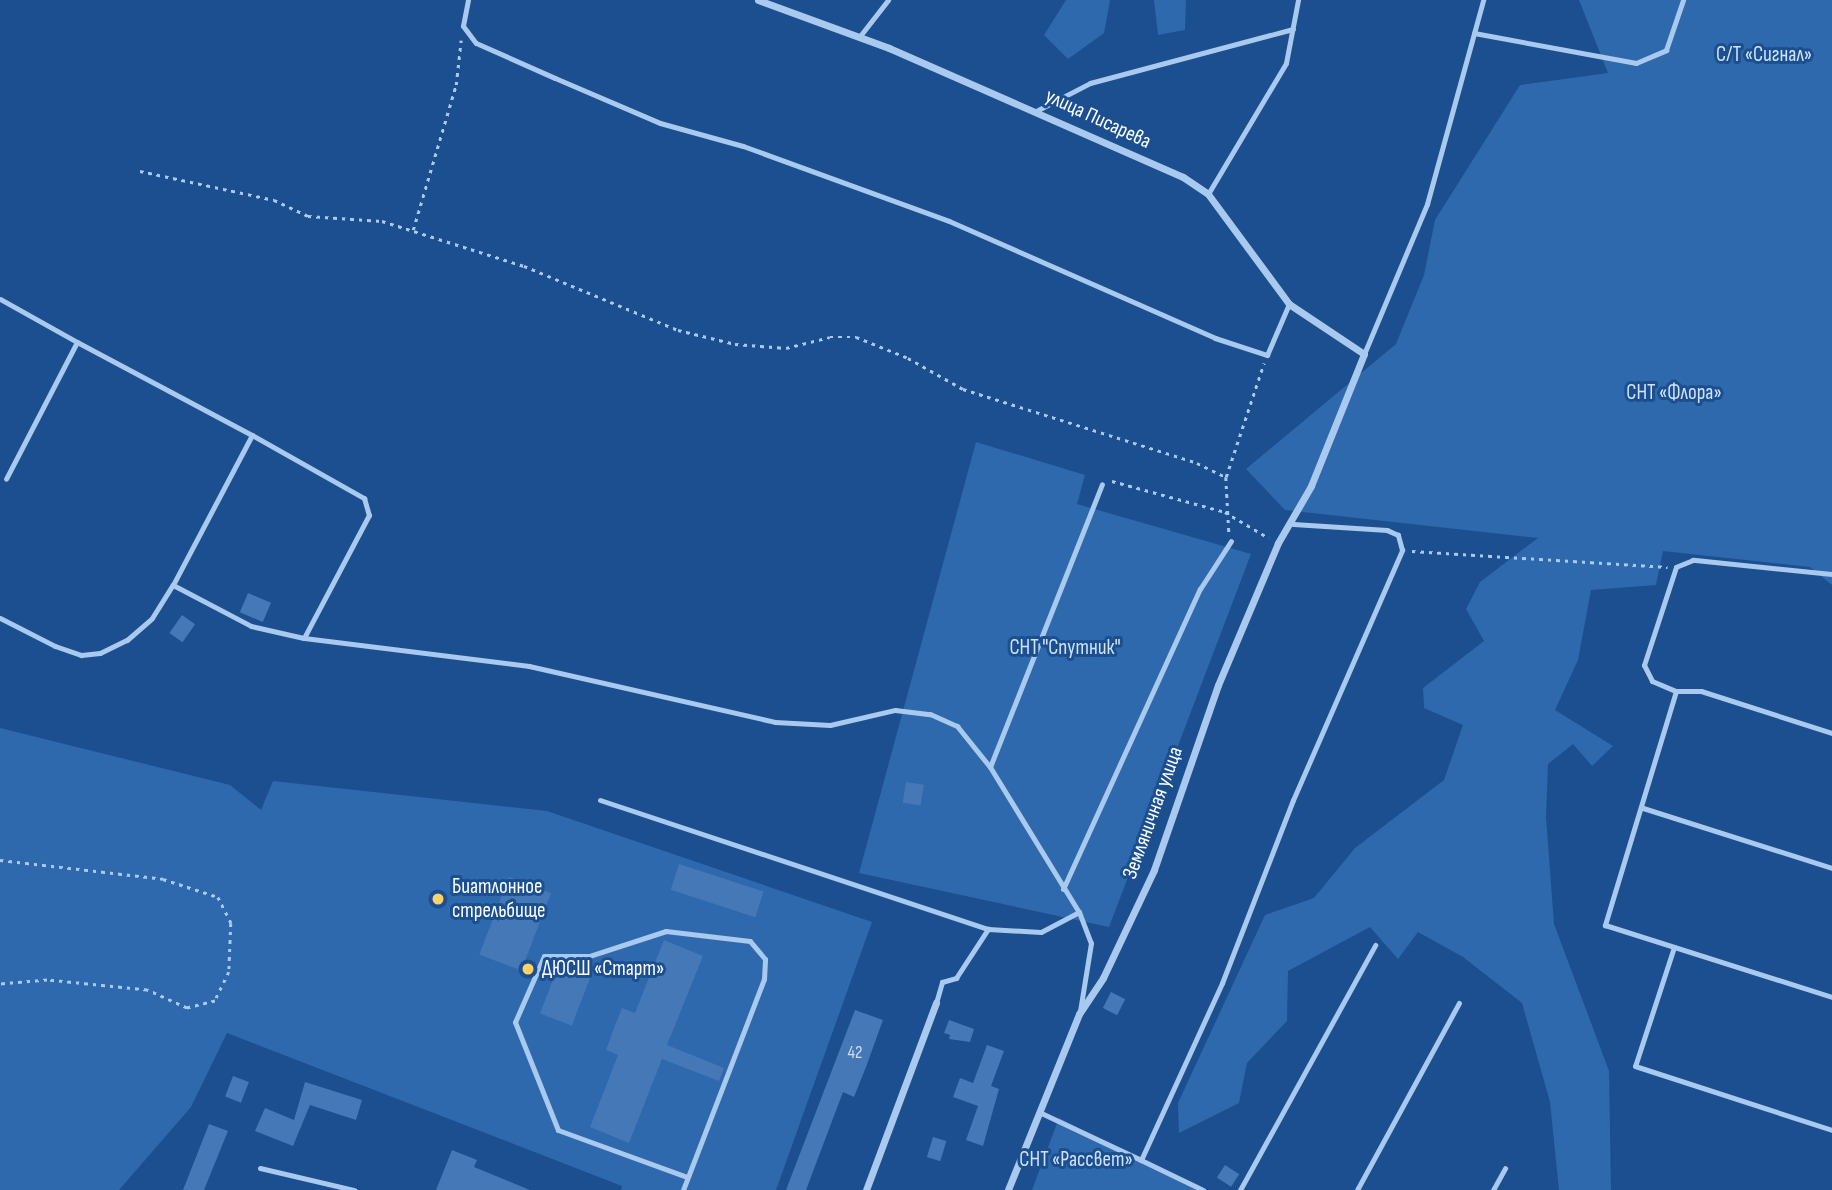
<!DOCTYPE html>
<html>
<head>
<meta charset="utf-8">
<style>
  body { margin:0 }
  #map { position:relative; width:1832px; height:1190px; overflow:hidden; background:#1b4f8f; font-family:"Sofia Sans Condensed",sans-serif }
  div>[style] { position:absolute }
  .green>* { inset:0; background:#2e69ad }
  .building>* { inset:0; background:#4478b7; transform-origin:0 0 }
  .path>* { height:2.5px; margin-top:-1.25px; transform-origin:0; background:repeating-linear-gradient(90deg,#a9c9ee 0 3.5px,transparent 0 8.5px) }
  .service>* { height:5px; margin:-2.5px; padding:0 2.5px; transform-origin:2.5px; border-radius:2.5px; background:#a9c9ee }
  .minor>* { height:7px; margin:-3.5px; padding:0 3.5px; transform-origin:3.5px; border-radius:3.5px; background:#a9c9ee }
  .dots>* { width:19px; height:19px; translate:-50% -50%; box-sizing:border-box; border:4px solid #1b4f8f; border-radius:50% }
  span { translate:-50% -50%; white-space:nowrap; text-align:center; line-height:1.15; -webkit-text-stroke:6px #1b4f8f; paint-order:stroke }
  .number-label { font-size:18px; color:#d0dded }
  .number-label span { -webkit-text-stroke-width:0 }
  .park-label { font-size:21px; color:#cfe3fa }
  .street-label { font-size:21px; color:#fff }
  .poi-label { font-size:21px; color:#fff }
  .left { translate:0 -50%; text-align:left }
</style>
</head>
<body>
<div id="map">
  <div class="green">
    <div style="clip-path:polygon(1066px 0,1110px 0,1104px 33px,1068px 59px,1044px 35px)"></div>
    <div style="clip-path:polygon(1154px 0,1186px 0,1185px 30px,1158px 35px)"></div>
    <div style="clip-path:polygon(1579px 0,1832px 0,1832px 585px,1810px 567px,1663px 551px,1656px 585px,1591px 590px,1578px 660px,1555px 710px,1613px 746px,1592px 766px,1573px 744px,1548px 764px,1546px 817px,1554px 924px,1609px 1071px,1611px 1190px,1559px 1190px,1550px 1102px,1522px 1003px,1463px 957px,1418px 932px,1398px 959px,1370px 927px,1288px 971px,1287px 1021px,1247px 1063px,1239px 1103px,1179px 1133px,1178px 1103px,1265px 915px,1314px 898px,1355px 848px,1444px 780px,1463px 725px,1424px 708px,1423px 688px,1484px 641px,1466px 609px,1480px 582px,1538px 538px,1285px 510px,1246px 469px,1396px 344px,1424px 275px,1435px 220px,1520px 85px,1608px 73px)"></div>
    <div style="clip-path:polygon(976px 442px,1085px 475px,1077px 504px,1251px 554px,1109px 927px,859px 873px)"></div>
    <div style="clip-path:polygon(0 728px,230px 785px,261px 810px,273px 781px,547px 811px,872px 922px,776px 1190px,621px 1190px,622px 1186px,227px 1033px,191px 1107px,119px 1190px,0 1190px)"></div>
    <div style="clip-path:polygon(1059px 1118px,1199px 1190px,1032px 1190px)"></div>
  </div>
  <div class="building">
    <div style="left:248px;top:593px;width:25px;height:21px;rotate:23deg"></div>
    <div style="left:182px;top:615px;width:16px;height:22px;rotate:35deg"></div>
    <div style="left:906px;top:782px;width:18px;height:21px;rotate:9deg"></div>
    <div style="left:679px;top:864px;width:89px;height:27px;rotate:18deg"></div>
    <div style="left:509px;top:877px;width:45px;height:83px;rotate:21deg"></div>
    <div style="clip-path:polygon(664px 940px,703px 956px,667px 1045px,724px 1068px,719px 1081px,662px 1059px,629px 1143px,590px 1127px,618px 1055px,606px 1050px,616px 1023px,622px 1008px,635px 1013px)"></div>
    <div style="left:559px;top:964px;width:34px;height:53px;rotate:21deg"></div>
    <div style="left:1111px;top:992px;width:16px;height:18px;rotate:27deg"></div>
    <div style="clip-path:polygon(855px 1010px,883px 1020px,866px 1067px,854px 1097px,843px 1092px,806px 1190px,786px 1190px)"></div>
    <div style="clip-path:polygon(949px 1020px,974px 1029px,970px 1042px,949px 1039px,950px 1035px,944px 1033px)"></div>
    <div style="clip-path:polygon(987px 1045px,1004px 1051px,991px 1086px,999px 1089px,983px 1146px,966px 1140px,978px 1106px,953px 1097px,960px 1078px,973px 1083px)"></div>
    <div style="left:233px;top:1076px;width:17px;height:22px;rotate:21deg"></div>
    <div style="clip-path:polygon(305px 1082px,362px 1100px,356px 1120px,310px 1105px,293px 1146px,255px 1131px,265px 1108px,294px 1120px)"></div>
    <div style="clip-path:polygon(209px 1124px,228px 1131px,204px 1190px,183px 1190px)"></div>
    <div style="left:933px;top:1137px;width:14px;height:21px;rotate:17deg"></div>
    <div style="clip-path:polygon(452px 1150px,477px 1160px,474px 1167px,530px 1190px,436px 1190px)"></div>
    <div style="left:1225px;top:1165px;width:17px;height:15px;rotate:33deg"></div>
  </div>
  <div class="path">
    <div style="left:140px;top:171px;width:137px;rotate:12.2deg"></div>
    <div style="left:274px;top:200px;width:38px;rotate:25deg"></div>
    <div style="left:308px;top:216px;width:74px;rotate:3.9deg"></div>
    <div style="left:382px;top:221px;width:149px;rotate:17.6deg"></div>
    <div style="left:524px;top:266px;width:167px;rotate:22.6deg"></div>
    <div style="left:678px;top:330px;width:59px;rotate:13.8deg"></div>
    <div style="left:735px;top:344px;width:51px;rotate:4.5deg"></div>
    <div style="left:786px;top:348px;width:45px;rotate:-14deg"></div>
    <div style="left:830px;top:337px;width:26px"></div>
    <div style="left:856px;top:337px;width:56px;rotate:22deg"></div>
    <div style="left:908px;top:358px;width:63px;rotate:29.4deg"></div>
    <div style="left:963px;top:389px;width:245px;rotate:17.5deg"></div>
    <div style="left:1197px;top:463px;width:32px;rotate:26deg"></div>
    <div style="left:1226px;top:477px;width:120px;rotate:-71.6deg"></div>
    <div style="left:413px;top:230px;width:151px;rotate:-73.5deg"></div>
    <div style="left:456px;top:85px;width:45px;rotate:-83.7deg"></div>
    <div style="left:1226px;top:477px;width:56px;rotate:86.9deg"></div>
    <div style="left:1112px;top:481px;width:117px;rotate:15.3deg"></div>
    <div style="left:1225px;top:512px;width:51px;rotate:30.6deg"></div>
    <div style="left:1412px;top:551px;width:256px;rotate:3.6deg"></div>
    <div style="left:0;top:860px;width:164px;rotate:6.6deg"></div>
    <div style="left:163px;top:879px;width:58px;rotate:18.1deg"></div>
    <div style="left:218px;top:897px;width:29px;rotate:63deg"></div>
    <div style="left:231px;top:923px;width:49px;rotate:92.3deg"></div>
    <div style="left:229px;top:972px;width:32px;rotate:116deg"></div>
    <div style="left:215px;top:1001px;width:29px;rotate:166deg"></div>
    <div style="left:187px;top:1008px;width:44px;rotate:-155.8deg"></div>
    <div style="left:147px;top:990px;width:100px;rotate:-174.3deg"></div>
    <div style="left:47px;top:980px;width:47px;rotate:175.1deg"></div>
  </div>
  <div class="service">
    <div style="left:468px;top:0;width:26px;rotate:101deg"></div>
    <div style="left:463px;top:26px;width:21px;rotate:53deg"></div>
    <div style="left:476px;top:43px;width:86px;rotate:23.9deg"></div>
    <div style="left:555px;top:78px;width:114px;rotate:23.2deg"></div>
    <div style="left:660px;top:123px;width:86px;rotate:15.5deg"></div>
    <div style="left:743px;top:146px;width:219px;rotate:20deg"></div>
    <div style="left:949px;top:221px;width:291px;rotate:23.7deg"></div>
    <div style="left:1215px;top:338px;width:55px;rotate:18.1deg"></div>
    <div style="left:1267px;top:355px;width:56px;rotate:-66.7deg"></div>
    <div style="left:1474px;top:33px;width:165px;rotate:10.5deg"></div>
    <div style="left:1636px;top:63px;width:33px;rotate:-23deg"></div>
    <div style="left:1666px;top:50px;width:53px;rotate:-71.2deg"></div>
    <div style="left:860px;top:36px;width:46px;rotate:-52.1deg"></div>
    <div style="left:1038px;top:110px;width:59px;rotate:-27.4deg"></div>
    <div style="left:1090px;top:83px;width:210px;rotate:-14.9deg"></div>
    <div style="left:1208px;top:194px;width:152px;rotate:-59.2deg"></div>
    <div style="left:1286px;top:63px;width:64px;rotate:-79.2deg"></div>
    <div style="left:0;top:299px;width:88px;rotate:29.2deg"></div>
    <div style="left:77px;top:342px;width:154px;rotate:117.4deg"></div>
    <div style="left:77px;top:342px;width:198px;rotate:28deg"></div>
    <div style="left:252px;top:435px;width:170px;rotate:117.8deg"></div>
    <div style="left:1364px;top:354px;width:163px;rotate:-67.2deg"></div>
    <div style="left:1427px;top:204px;width:212px;rotate:-74.6deg"></div>
    <div style="left:252px;top:435px;width:129px;rotate:29.4deg"></div>
    <div style="left:364px;top:498px;width:18px;rotate:74deg"></div>
    <div style="left:369px;top:515px;width:139px;rotate:117.9deg"></div>
    <div style="left:1832px;top:574px;width:140px;rotate:-174.2deg"></div>
    <div style="left:1693px;top:560px;width:18px;rotate:158deg"></div>
    <div style="left:1676px;top:567px;width:103px;rotate:108.1deg"></div>
    <div style="left:1644px;top:665px;width:18px;rotate:63deg"></div>
    <div style="left:1652px;top:681px;width:26px;rotate:23deg"></div>
    <div style="left:1676px;top:691px;width:25px"></div>
    <div style="left:1701px;top:691px;width:138px;rotate:17.8deg"></div>
    <div style="left:0;top:618px;width:62px;rotate:27deg"></div>
    <div style="left:55px;top:646px;width:28px;rotate:19deg"></div>
    <div style="left:81px;top:655px;width:19px;rotate:-6deg"></div>
    <div style="left:100px;top:653px;width:30px;rotate:-26deg"></div>
    <div style="left:127px;top:640px;width:33px;rotate:-41deg"></div>
    <div style="left:152px;top:618px;width:39px;rotate:-58deg"></div>
    <div style="left:173px;top:585px;width:88px;rotate:27.7deg"></div>
    <div style="left:251px;top:626px;width:54px;rotate:12.8deg"></div>
    <div style="left:304px;top:638px;width:227px;rotate:7.1deg"></div>
    <div style="left:529px;top:666px;width:252px;rotate:12.8deg"></div>
    <div style="left:775px;top:722px;width:55px;rotate:3.1deg"></div>
    <div style="left:830px;top:725px;width:67px;rotate:-13deg"></div>
    <div style="left:895px;top:710px;width:35px;rotate:7deg"></div>
    <div style="left:930px;top:714px;width:30px;rotate:24deg"></div>
    <div style="left:957px;top:726px;width:53px;rotate:51.2deg"></div>
    <div style="left:990px;top:767px;width:170px;rotate:58.5deg"></div>
    <div style="left:1079px;top:912px;width:33px;rotate:69deg"></div>
    <div style="left:1091px;top:943px;width:69px;rotate:99.2deg"></div>
    <div style="left:1676px;top:691px;width:245px;rotate:106.9deg"></div>
    <div style="left:1605px;top:925px;width:238px;rotate:17.6deg"></div>
    <div style="left:990px;top:767px;width:304px;rotate:-68.4deg"></div>
    <div style="left:600px;top:800px;width:409px;rotate:18.4deg"></div>
    <div style="left:988px;top:929px;width:53px;rotate:3.2deg"></div>
    <div style="left:1041px;top:932px;width:43px;rotate:-27.8deg"></div>
    <div style="left:1643px;top:808px;width:198px;rotate:17.6deg"></div>
    <div style="left:1063px;top:889px;width:330px;rotate:-65.5deg"></div>
    <div style="left:1200px;top:589px;width:57px;rotate:-57.1deg"></div>
    <div style="left:1674px;top:947px;width:125px;rotate:108.1deg"></div>
    <div style="left:1635px;top:1066px;width:207px;rotate:18deg"></div>
    <div style="left:936px;top:1003px;width:22px;rotate:-74deg"></div>
    <div style="left:942px;top:982px;width:15px;rotate:-16deg"></div>
    <div style="left:956px;top:978px;width:59px;rotate:-56.9deg"></div>
    <div style="left:1039px;top:1112px;width:113px;rotate:25.2deg"></div>
    <div style="left:260px;top:1168px;width:97px;rotate:13.2deg"></div>
    <div style="left:683px;top:1190px;width:226px;rotate:-69deg"></div>
    <div style="left:764px;top:979px;width:20px;rotate:-87deg"></div>
    <div style="left:765px;top:959px;width:23px;rotate:-130deg"></div>
    <div style="left:750px;top:941px;width:85px;rotate:-173.2deg"></div>
    <div style="left:666px;top:931px;width:81px;rotate:162deg"></div>
    <div style="left:589px;top:956px;width:45px;rotate:180deg"></div>
    <div style="left:544px;top:956px;width:72px;rotate:113.7deg"></div>
    <div style="left:515px;top:1022px;width:116px;rotate:68.3deg"></div>
    <div style="left:558px;top:1130px;width:137px;rotate:20deg"></div>
    <div style="left:1203px;top:1190px;width:69px;rotate:-154.2deg"></div>
    <div style="left:1141px;top:1160px;width:195px;rotate:-65.4deg"></div>
    <div style="left:1222px;top:983px;width:196px;rotate:-68.8deg"></div>
    <div style="left:1293px;top:800px;width:273px;rotate:-66.4deg"></div>
    <div style="left:1402px;top:550px;width:16px;rotate:-105deg"></div>
    <div style="left:1398px;top:535px;width:12px;rotate:-156deg"></div>
    <div style="left:1387px;top:530px;width:94px;rotate:-176.3deg"></div>
    <div style="left:1240px;top:1190px;width:280px;rotate:-61.1deg"></div>
    <div style="left:1357px;top:1190px;width:213px;rotate:-61.4deg"></div>
    <div style="left:1493px;top:1190px;width:25px;rotate:-61deg"></div>
  </div>
  <div class="minor">
    <div style="left:758px;top:0;width:140px;rotate:20.1deg"></div>
    <div style="left:889px;top:48px;width:321px;rotate:23.7deg"></div>
    <div style="left:1183px;top:177px;width:30px;rotate:34deg"></div>
    <div style="left:1208px;top:194px;width:137px;rotate:53.6deg"></div>
    <div style="left:1289px;top:304px;width:90px;rotate:33.7deg"></div>
    <div style="left:1364px;top:354px;width:142px;rotate:111.9deg"></div>
    <div style="left:1311px;top:486px;width:66px;rotate:120.1deg"></div>
    <div style="left:1278px;top:543px;width:154px;rotate:112.9deg"></div>
    <div style="left:1218px;top:685px;width:196px;rotate:109.1deg"></div>
    <div style="left:1154px;top:870px;width:119px;rotate:115.3deg"></div>
    <div style="left:1103px;top:978px;width:43px;rotate:123.7deg"></div>
    <div style="left:1079px;top:1014px;width:190px;rotate:112deg"></div>
    <div style="left:866px;top:1190px;width:200px;rotate:-69.5deg"></div>
  </div>
  <div class="dots">
    <div style="left:438px;top:899px;background:#ffd166"></div>
    <div style="left:528px;top:969px;background:#ffd166"></div>
  </div>
  <div class="number-label">
    <span style="left:855px;top:1053px">42</span>
  </div>
  <div class="park-label">
    <span style="left:1764px;top:55px">С/Т «Сигнал»</span>
    <span style="left:1674px;top:393px">СНТ «Флора»</span>
    <span style="left:1065px;top:648px">СНТ "Спутник"</span>
    <span style="left:1076px;top:1160px">СНТ «Рассвет»</span>
  </div>
  <div class="street-label">
    <span style="left:1098px;top:119px;rotate:25deg">улица Писарева</span>
    <span style="left:1153px;top:813px;rotate:-70deg">Земляничная улица</span>
  </div>
  <div class="poi-label">
    <span class="left" style="left:452px;top:899px">Биатлонное<br>стрельбище</span>
    <span class="left" style="left:542px;top:969px">ДЮСШ «Старт»</span>
  </div>
</div>
</body>
</html>
